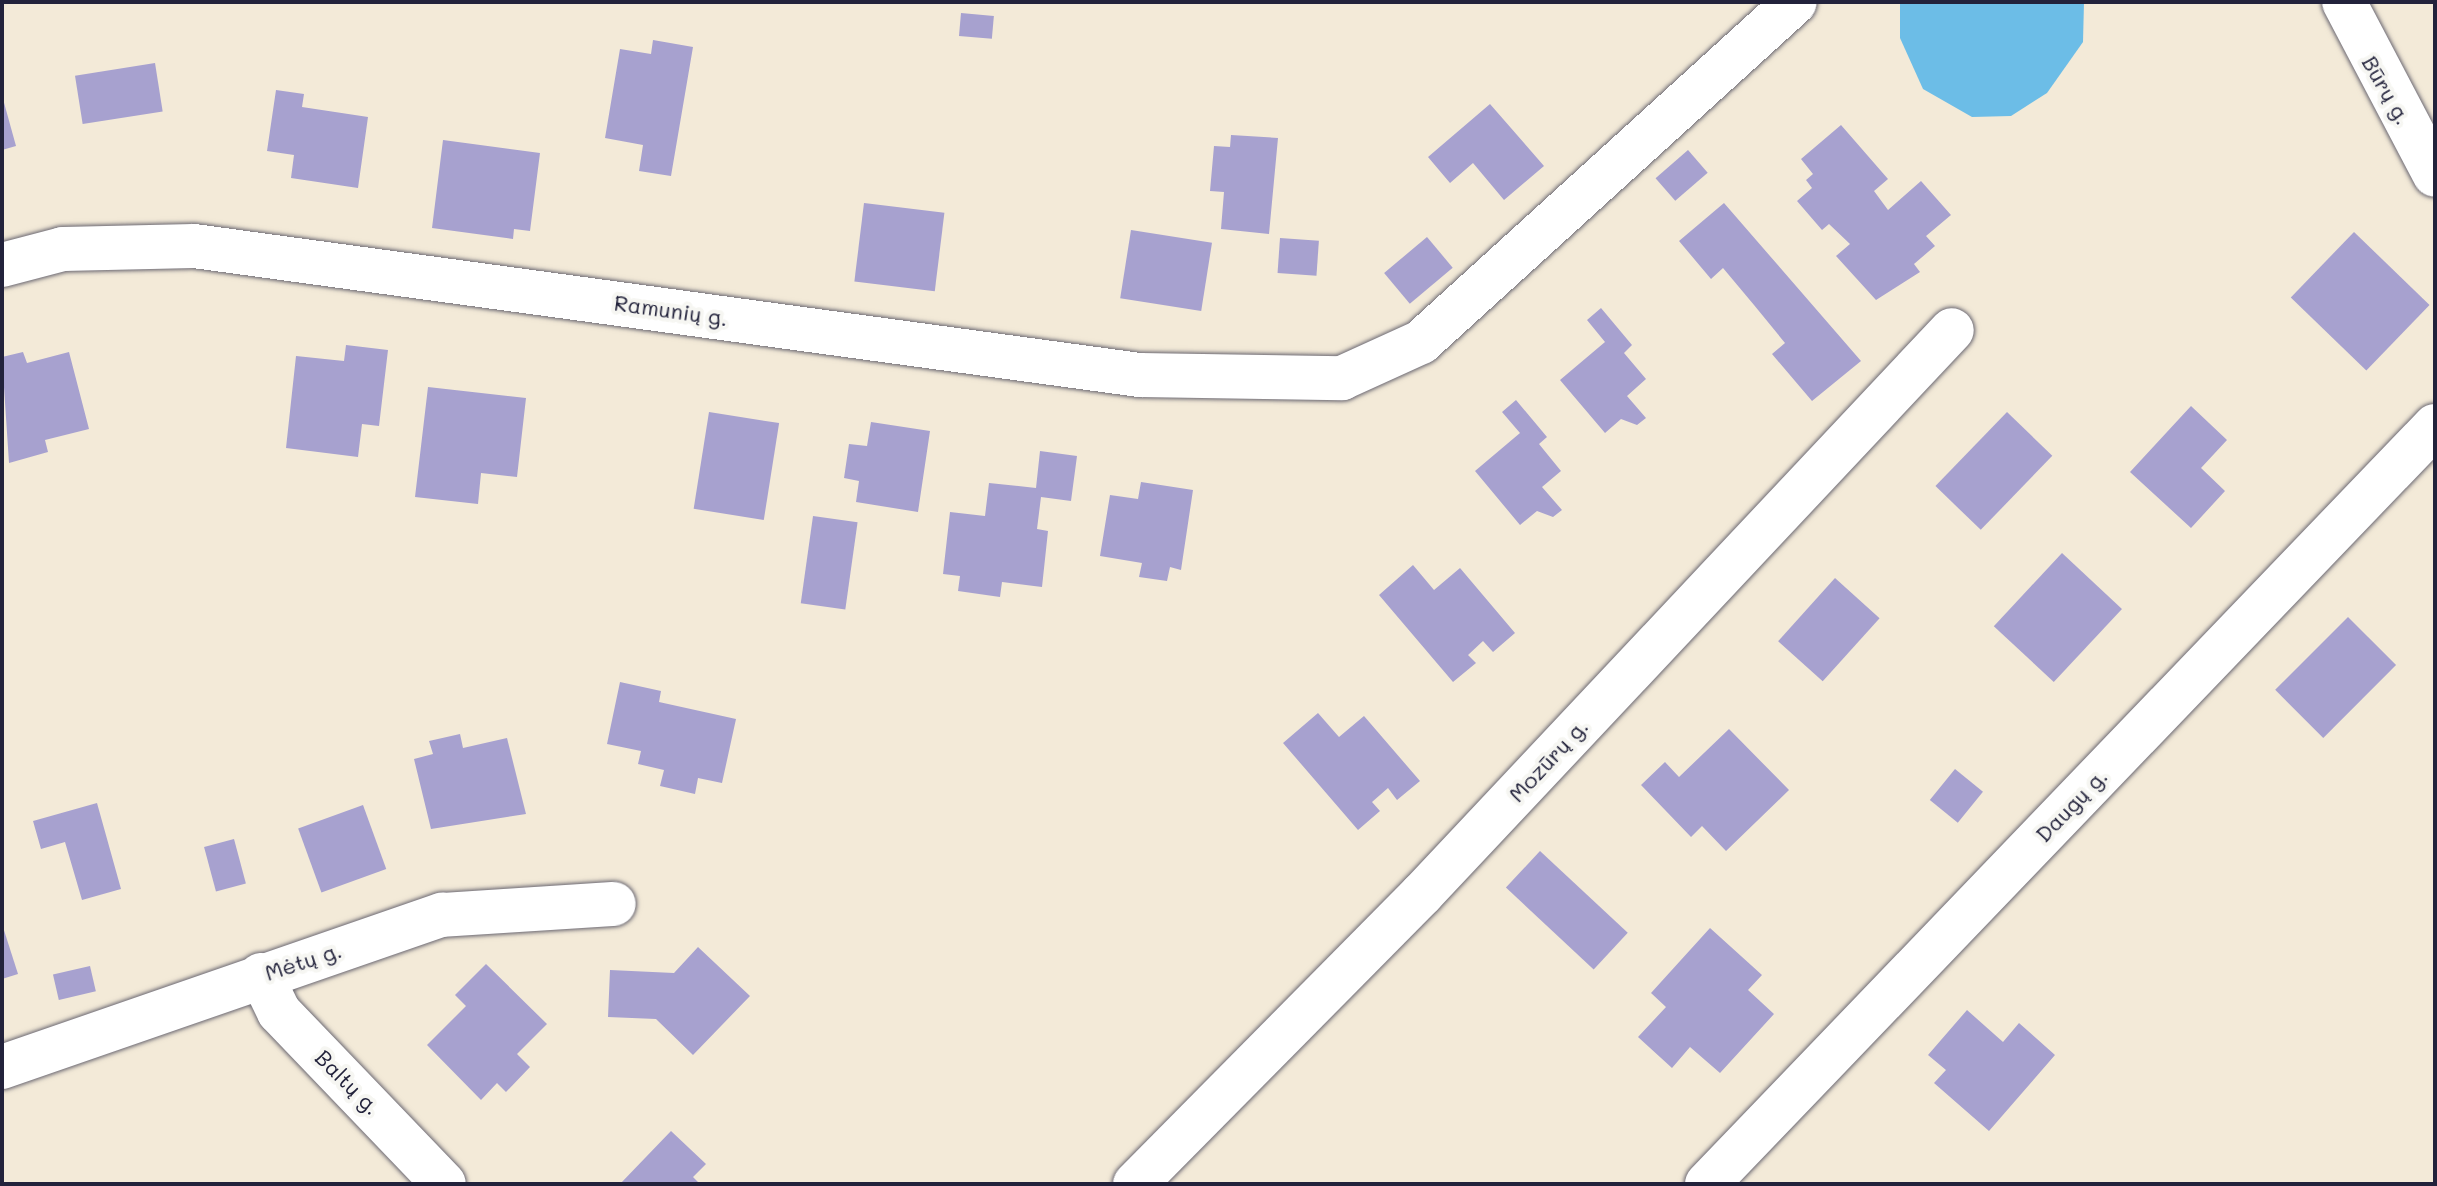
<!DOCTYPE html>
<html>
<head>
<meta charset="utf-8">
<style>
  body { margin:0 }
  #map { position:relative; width:2437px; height:1186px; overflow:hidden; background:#f3ead8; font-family:Mali,sans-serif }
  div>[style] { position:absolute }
  .water>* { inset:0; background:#6cbde7 }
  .building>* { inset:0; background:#a7a1cf; transform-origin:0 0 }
  .roads { filter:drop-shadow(0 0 2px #6b6872) drop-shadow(0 0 2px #6b6872) }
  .minor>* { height:44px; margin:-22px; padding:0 22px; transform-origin:22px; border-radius:22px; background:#fff }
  span { translate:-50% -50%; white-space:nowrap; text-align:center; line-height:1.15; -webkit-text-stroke:8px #f6f6f2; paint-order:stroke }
  .street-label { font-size:22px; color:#22223b }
  .frame { position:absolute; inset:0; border:4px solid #22223b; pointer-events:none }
</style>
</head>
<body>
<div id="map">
  <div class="water">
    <div style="clip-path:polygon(1900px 2px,2084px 2px,2083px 42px,2047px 93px,2011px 116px,1972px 117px,1923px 89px,1900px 38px)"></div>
  </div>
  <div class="building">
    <div style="left:961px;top:13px;width:33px;height:23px;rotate:5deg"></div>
    <div style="clip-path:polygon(653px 40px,693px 47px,671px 176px,639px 171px,643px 145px,605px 138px,620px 49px,651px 54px)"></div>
    <div style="left:155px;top:63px;width:49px;height:81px;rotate:81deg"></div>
    <div style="clip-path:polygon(276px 90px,304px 94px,302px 107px,368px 117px,358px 188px,291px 178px,294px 155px,267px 151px)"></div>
    <div style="clip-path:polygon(3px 99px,16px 146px,2px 150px,2px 100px)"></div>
    <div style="clip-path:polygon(1490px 104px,1544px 166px,1504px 200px,1473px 163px,1450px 183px,1428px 157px)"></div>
    <div style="clip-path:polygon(1841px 125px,1888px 179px,1874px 191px,1888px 210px,1921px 181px,1951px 215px,1926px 236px,1935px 246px,1914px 264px,1920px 272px,1876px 300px,1836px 256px,1850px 244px,1829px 224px,1822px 230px,1797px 201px,1812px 188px,1806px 180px,1813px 174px,1801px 159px)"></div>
    <div style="clip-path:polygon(1231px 135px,1278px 138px,1269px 234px,1221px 229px,1224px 192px,1210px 191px,1214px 146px,1230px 147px)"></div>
    <div style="clip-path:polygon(443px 140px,540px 153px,530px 231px,514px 229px,513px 239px,432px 228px)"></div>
    <div style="left:1688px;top:150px;width:30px;height:43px;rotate:49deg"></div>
    <div style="left:864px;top:203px;width:81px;height:79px;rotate:7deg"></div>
    <div style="clip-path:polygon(1724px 203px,1861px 361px,1812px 401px,1772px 354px,1785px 343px,1754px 305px,1723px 268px,1711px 279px,1679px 241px)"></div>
    <div style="left:1131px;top:230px;width:82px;height:69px;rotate:9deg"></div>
    <div style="left:2354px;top:232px;width:105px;height:91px;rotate:44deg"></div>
    <div style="left:1427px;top:237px;width:40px;height:56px;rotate:50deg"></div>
    <div style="left:1280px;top:238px;width:39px;height:35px;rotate:4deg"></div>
    <div style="clip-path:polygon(1601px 308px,1632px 345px,1624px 353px,1646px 379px,1627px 396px,1646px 418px,1637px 425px,1621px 419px,1605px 433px,1560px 380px,1605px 342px,1587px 320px)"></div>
    <div style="clip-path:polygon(346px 345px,388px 350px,379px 426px,362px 424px,358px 457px,286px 448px,296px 356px,344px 361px)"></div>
    <div style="clip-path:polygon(23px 352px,27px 363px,69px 352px,89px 429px,45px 440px,48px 452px,9px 463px,2px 357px)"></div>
    <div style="clip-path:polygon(428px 387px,526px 398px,517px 477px,481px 473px,478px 504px,415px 497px)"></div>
    <div style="clip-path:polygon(1516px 400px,1547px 437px,1539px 444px,1561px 471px,1542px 487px,1562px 510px,1553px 517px,1537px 511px,1520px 525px,1475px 471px,1520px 433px,1502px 412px)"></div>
    <div style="clip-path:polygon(2191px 406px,2227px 440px,2201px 468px,2225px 491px,2191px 528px,2130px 472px)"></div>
    <div style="left:709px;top:412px;width:71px;height:98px;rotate:9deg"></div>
    <div style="left:2007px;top:412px;width:63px;height:103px;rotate:44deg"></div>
    <div style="clip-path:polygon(871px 422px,930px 431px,918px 512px,856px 502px,859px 481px,844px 478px,849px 444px,867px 446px)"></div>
    <div style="clip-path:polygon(1040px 451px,1077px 456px,1071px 501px,1041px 497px,1037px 529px,1048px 531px,1042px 587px,1002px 582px,1000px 597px,958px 591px,960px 576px,943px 574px,950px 512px,985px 516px,989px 483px,1036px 488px)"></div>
    <div style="clip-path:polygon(1141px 482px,1193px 490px,1181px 570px,1170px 567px,1167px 581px,1139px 577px,1142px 563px,1100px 556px,1110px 495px,1138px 499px)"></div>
    <div style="left:813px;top:516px;width:45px;height:88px;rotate:8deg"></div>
    <div style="left:2062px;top:553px;width:82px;height:100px;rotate:43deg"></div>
    <div style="clip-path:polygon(1413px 565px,1434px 590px,1460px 568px,1515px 633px,1493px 652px,1483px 641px,1468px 655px,1476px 663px,1453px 682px,1379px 595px)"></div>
    <div style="left:1835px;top:578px;width:60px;height:85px;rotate:42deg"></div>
    <div style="left:2348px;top:617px;width:68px;height:103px;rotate:45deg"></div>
    <div style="clip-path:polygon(620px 682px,661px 691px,659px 702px,736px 719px,722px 783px,698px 778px,695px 794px,660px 786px,664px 770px,638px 764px,641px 751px,607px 744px)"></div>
    <div style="clip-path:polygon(1318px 713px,1339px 737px,1364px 716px,1420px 781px,1397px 800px,1388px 788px,1372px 802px,1380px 811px,1358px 830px,1283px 743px)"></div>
    <div style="clip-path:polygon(1729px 729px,1789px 790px,1726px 851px,1702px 826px,1691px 837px,1641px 785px,1665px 762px,1679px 777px)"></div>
    <div style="clip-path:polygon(460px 734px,463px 748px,507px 738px,526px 814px,431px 829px,414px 759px,433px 754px,429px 741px)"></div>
    <div style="left:1955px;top:769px;width:36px;height:40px;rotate:39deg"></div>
    <div style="clip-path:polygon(97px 803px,121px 889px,82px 900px,65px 842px,41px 849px,33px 821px)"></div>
    <div style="left:363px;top:805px;width:68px;height:69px;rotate:70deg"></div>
    <div style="left:234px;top:839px;width:46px;height:31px;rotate:75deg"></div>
    <div style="left:1540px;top:851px;width:120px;height:50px;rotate:43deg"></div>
    <div style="clip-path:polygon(2px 924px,18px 974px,2px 979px)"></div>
    <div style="clip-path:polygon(1710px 928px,1762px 975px,1748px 990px,1774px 1014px,1720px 1073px,1690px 1047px,1672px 1068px,1638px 1037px,1666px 1007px,1651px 993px)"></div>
    <div style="clip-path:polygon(698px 947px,750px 996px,693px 1055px,656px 1019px,608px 1017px,610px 970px,674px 973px)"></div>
    <div style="clip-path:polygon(486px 964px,547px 1024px,517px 1054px,530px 1067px,506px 1092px,497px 1083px,481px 1100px,427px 1045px,466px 1006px,455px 995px)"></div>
    <div style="left:90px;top:966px;width:26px;height:38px;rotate:77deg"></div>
    <div style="clip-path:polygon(1967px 1010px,2003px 1042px,2019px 1023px,2055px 1055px,1989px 1131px,1934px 1083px,1946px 1070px,1928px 1055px)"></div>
    <div style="clip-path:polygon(671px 1131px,706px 1164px,693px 1177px,700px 1184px,620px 1184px)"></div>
  </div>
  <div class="roads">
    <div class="minor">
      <div style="left:2344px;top:2px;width:195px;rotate:62.3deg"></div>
      <div style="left:2px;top:265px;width:63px;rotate:-14.7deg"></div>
      <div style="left:63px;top:249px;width:131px;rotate:-1.3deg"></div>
      <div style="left:194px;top:246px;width:955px;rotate:7.77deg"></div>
      <div style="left:1140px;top:375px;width:202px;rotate:0.9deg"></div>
      <div style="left:1342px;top:378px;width:87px;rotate:-24.5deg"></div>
      <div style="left:1421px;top:342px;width:505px;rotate:-42.27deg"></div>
      <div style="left:261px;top:975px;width:41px;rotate:64.1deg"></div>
      <div style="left:279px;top:1012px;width:238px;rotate:46.2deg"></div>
      <div style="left:2px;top:1067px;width:466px;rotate:-19.1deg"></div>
      <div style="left:442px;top:915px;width:172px;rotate:-3.7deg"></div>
      <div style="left:1135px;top:1184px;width:407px;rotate:-45.3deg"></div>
      <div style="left:1421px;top:895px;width:775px;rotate:-46.78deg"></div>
      <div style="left:1707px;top:1184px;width:1051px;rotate:-46.16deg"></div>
    </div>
  </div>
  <div class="street-label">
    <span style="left:2387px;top:90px;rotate:60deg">Būrų g.</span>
    <span style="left:671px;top:310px;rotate:8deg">Ramunių g.</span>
    <span style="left:1548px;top:760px;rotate:-47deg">Mozūrų g.</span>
    <span style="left:2071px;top:805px;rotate:-46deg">Daugų g.</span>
    <span style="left:303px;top:961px;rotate:-18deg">Mėtų g.</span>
    <span style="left:348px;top:1082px;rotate:45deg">Baltų g.</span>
  </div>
  <div class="frame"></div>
</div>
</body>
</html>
